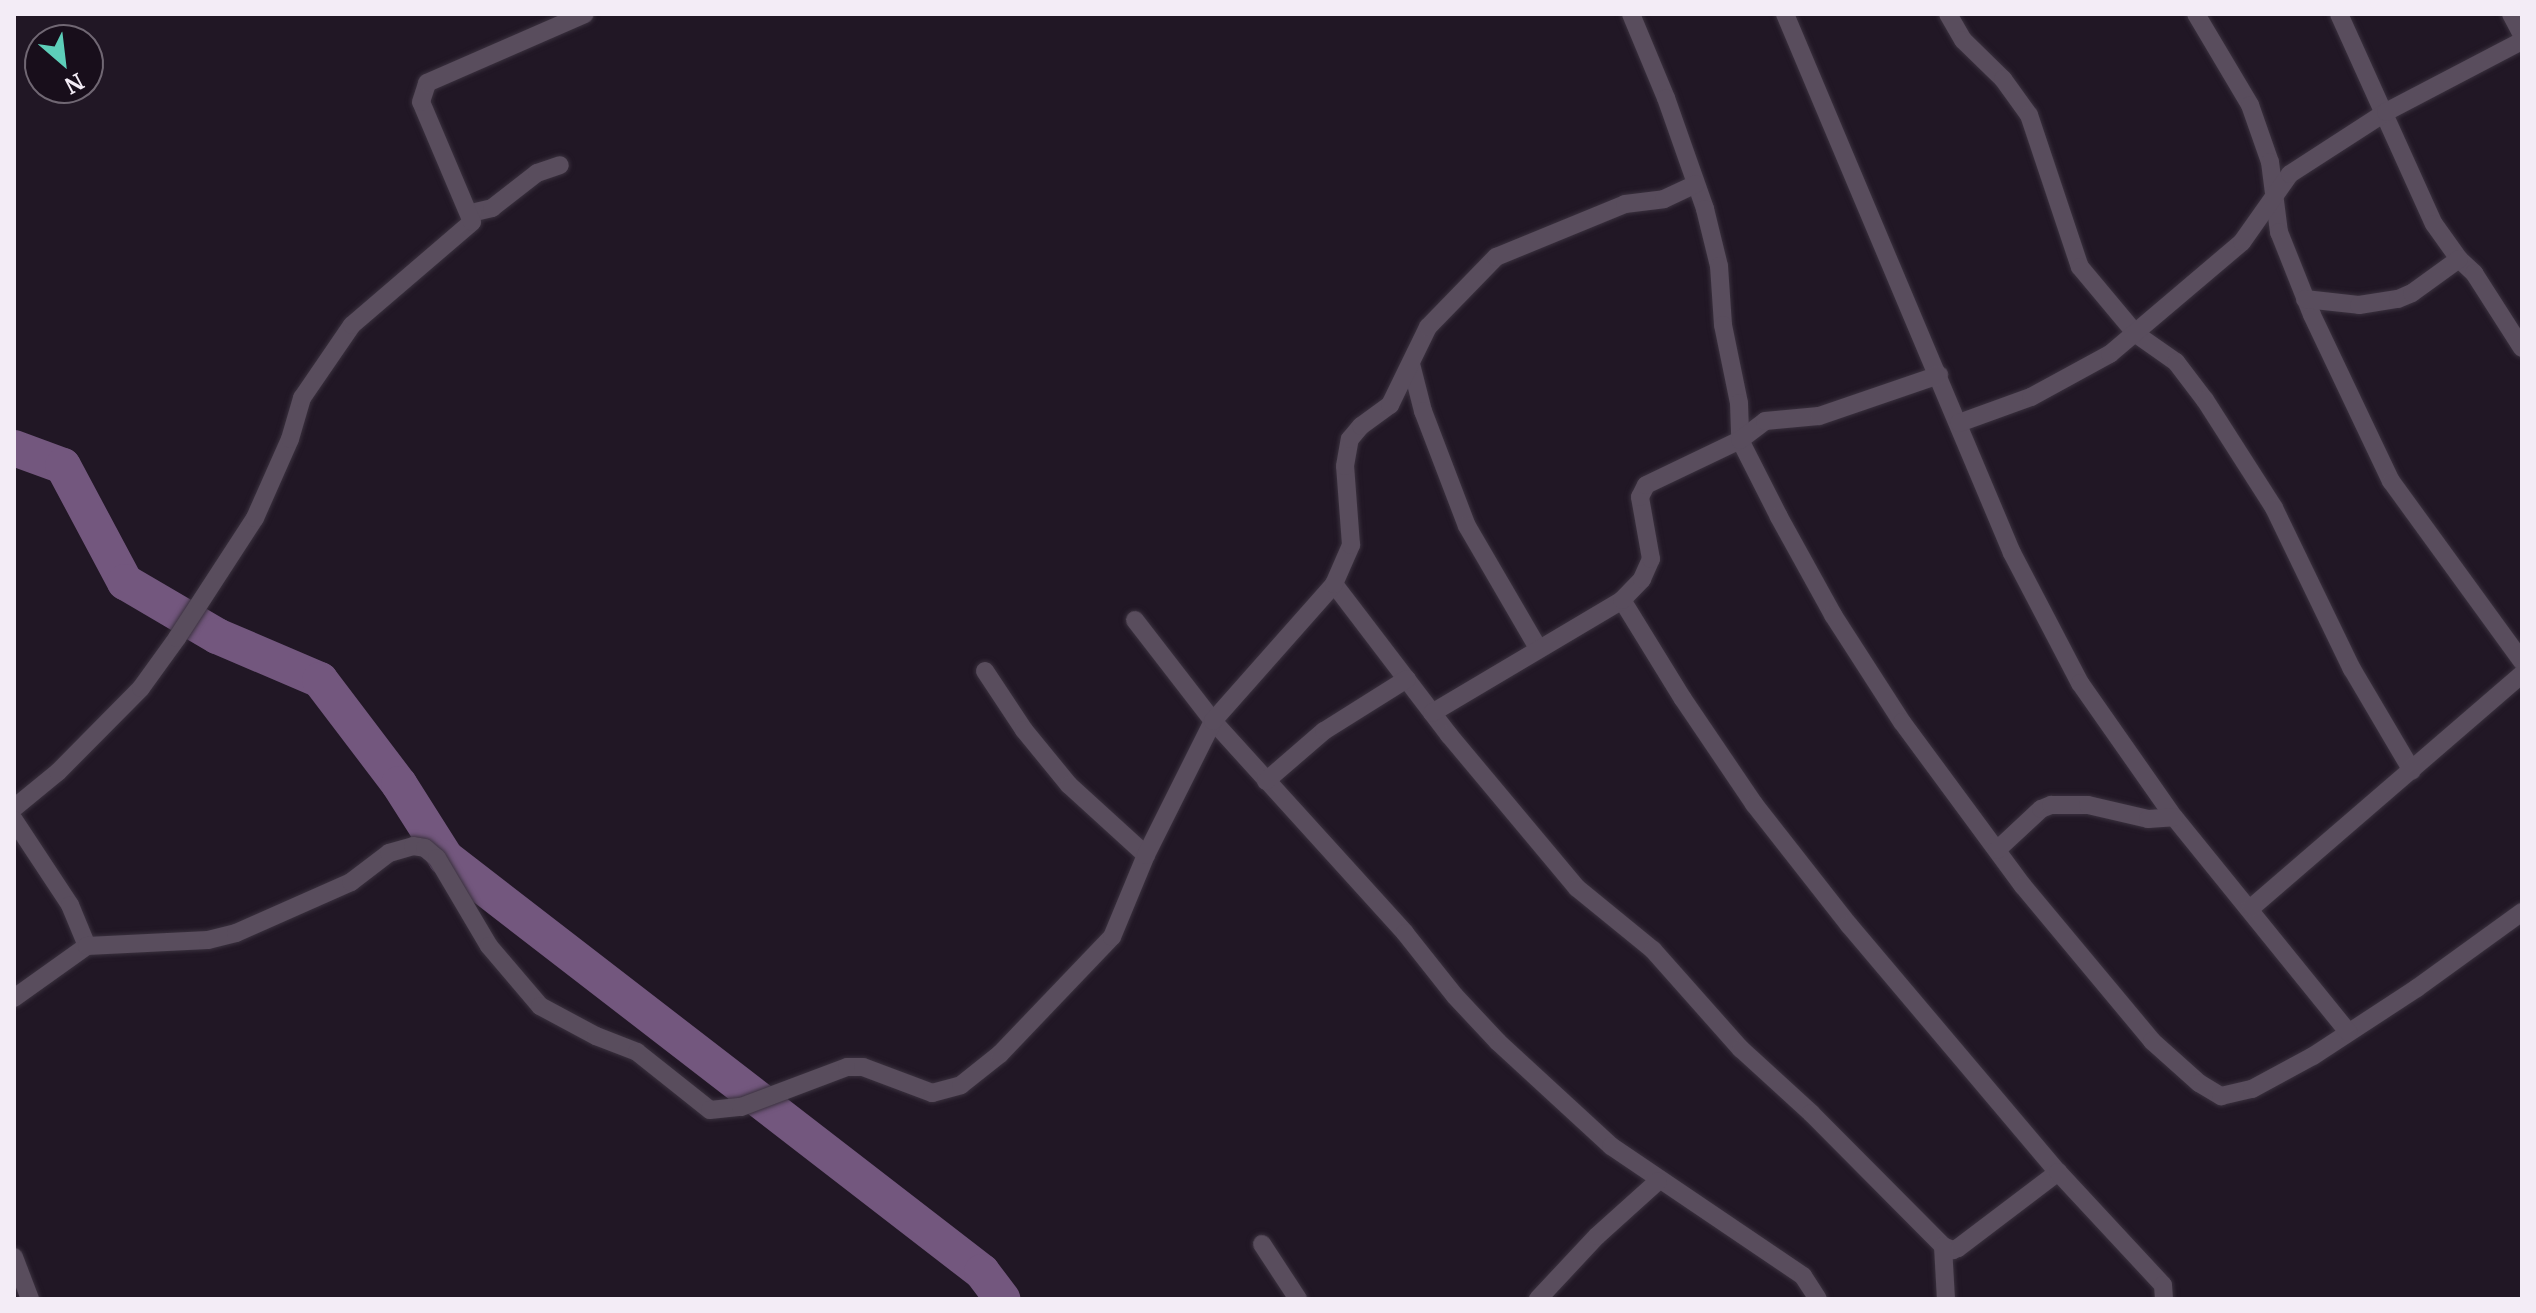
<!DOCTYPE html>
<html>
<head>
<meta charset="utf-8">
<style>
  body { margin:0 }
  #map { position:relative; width:2536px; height:1313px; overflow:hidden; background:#211725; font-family:Merriweather,serif }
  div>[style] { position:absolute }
  .river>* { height:36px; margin:-18px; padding:0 18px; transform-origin:18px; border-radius:18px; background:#73577e }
  .roads { filter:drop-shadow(0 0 2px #3a313e) drop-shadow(0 0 2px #3a313e) }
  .street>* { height:18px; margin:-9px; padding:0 9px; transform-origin:9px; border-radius:9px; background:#594d5d }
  span { translate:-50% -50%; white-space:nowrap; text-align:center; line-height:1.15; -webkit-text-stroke:8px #180e1b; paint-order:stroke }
  .frame { position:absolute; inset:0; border:16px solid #f3ecf6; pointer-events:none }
  .north { position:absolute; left:24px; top:24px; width:80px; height:80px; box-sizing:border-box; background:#180e1b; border:2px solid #706773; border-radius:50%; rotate:152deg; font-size:22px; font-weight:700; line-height:32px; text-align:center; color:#f3ecf6 }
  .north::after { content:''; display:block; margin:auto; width:28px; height:36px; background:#5dceb9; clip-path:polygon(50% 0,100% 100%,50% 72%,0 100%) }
</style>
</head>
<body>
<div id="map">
  <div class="river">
    <div style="left:14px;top:448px;width:52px;rotate:20.2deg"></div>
    <div style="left:63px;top:466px;width:132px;rotate:61.9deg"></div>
    <div style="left:125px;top:582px;width:107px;rotate:30.4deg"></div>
    <div style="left:217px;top:636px;width:112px;rotate:23.1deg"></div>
    <div style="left:320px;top:680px;width:131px;rotate:52.8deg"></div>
    <div style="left:399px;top:784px;width:88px;rotate:57.6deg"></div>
    <div style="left:446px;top:858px;width:677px;rotate:37.68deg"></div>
    <div style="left:982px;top:1272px;width:34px;rotate:53deg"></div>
  </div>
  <div class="roads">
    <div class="street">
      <div style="left:1631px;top:14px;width:91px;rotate:67.4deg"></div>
      <div style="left:1666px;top:98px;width:118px;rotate:70.6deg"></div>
      <div style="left:1705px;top:209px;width:59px;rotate:76.2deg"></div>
      <div style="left:1719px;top:266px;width:59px;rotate:86.1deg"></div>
      <div style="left:1723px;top:325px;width:80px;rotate:78.4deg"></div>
      <div style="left:1739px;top:403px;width:37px;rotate:88deg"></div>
      <div style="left:1740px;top:440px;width:86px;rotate:63.1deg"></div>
      <div style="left:1779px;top:517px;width:112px;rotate:61.1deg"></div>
      <div style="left:1833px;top:615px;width:127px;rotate:57.2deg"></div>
      <div style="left:1902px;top:722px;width:204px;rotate:53.6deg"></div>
      <div style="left:2023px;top:886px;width:202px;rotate:50.2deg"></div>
      <div style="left:2152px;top:1041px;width:63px;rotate:41.8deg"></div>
      <div style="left:2199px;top:1083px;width:26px;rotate:31deg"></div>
      <div style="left:2221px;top:1096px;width:32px;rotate:-13deg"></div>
      <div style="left:2252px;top:1089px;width:69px;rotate:-28.4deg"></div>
      <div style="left:2313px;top:1056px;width:124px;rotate:-33.2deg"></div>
      <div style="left:2417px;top:988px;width:130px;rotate:-35.9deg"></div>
      <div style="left:1785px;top:14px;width:585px;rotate:67.16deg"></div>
      <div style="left:2012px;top:553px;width:147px;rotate:62.4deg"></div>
      <div style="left:2080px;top:683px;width:164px;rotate:55deg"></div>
      <div style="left:2174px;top:817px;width:277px;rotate:51deg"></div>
      <div style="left:1948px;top:14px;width:30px;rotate:60deg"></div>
      <div style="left:1963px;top:40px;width:56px;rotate:44.3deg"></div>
      <div style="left:2003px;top:79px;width:44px;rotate:54.2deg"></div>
      <div style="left:2029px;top:115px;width:160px;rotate:71.5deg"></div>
      <div style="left:2080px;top:267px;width:87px;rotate:50.1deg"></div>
      <div style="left:2136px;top:334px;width:49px;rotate:35deg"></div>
      <div style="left:2176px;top:362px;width:48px;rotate:52.7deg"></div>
      <div style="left:2205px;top:400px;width:128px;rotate:57.4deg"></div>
      <div style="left:2274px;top:508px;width:179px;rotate:64.2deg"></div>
      <div style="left:2352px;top:669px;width:118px;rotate:59.5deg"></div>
      <div style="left:2196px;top:14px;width:106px;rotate:59.3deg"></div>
      <div style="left:2250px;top:105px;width:60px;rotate:70.7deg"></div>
      <div style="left:2270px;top:162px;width:71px;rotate:82.7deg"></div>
      <div style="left:2279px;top:232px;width:89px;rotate:68.3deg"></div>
      <div style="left:2312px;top:315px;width:184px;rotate:64.6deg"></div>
      <div style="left:2391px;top:481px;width:223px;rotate:54deg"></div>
      <div style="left:2339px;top:14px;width:230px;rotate:65.7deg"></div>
      <div style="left:2434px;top:224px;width:43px;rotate:54.5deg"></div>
      <div style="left:2459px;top:259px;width:21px;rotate:43deg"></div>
      <div style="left:2474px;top:273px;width:89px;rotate:57.4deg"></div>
      <div style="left:2511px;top:14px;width:24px;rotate:62deg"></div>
      <div style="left:471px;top:213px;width:22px;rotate:-13deg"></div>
      <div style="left:492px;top:208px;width:57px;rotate:-37.9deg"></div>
      <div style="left:537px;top:173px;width:24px;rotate:-19deg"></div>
      <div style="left:2305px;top:299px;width:54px;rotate:6.3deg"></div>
      <div style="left:2359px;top:305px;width:39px;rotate:-9deg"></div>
      <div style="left:2398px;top:299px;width:15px;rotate:-23deg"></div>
      <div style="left:2412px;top:293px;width:58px;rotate:-35.9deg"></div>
      <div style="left:1411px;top:364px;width:49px;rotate:75.7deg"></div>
      <div style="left:1423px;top:411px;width:123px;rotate:69.1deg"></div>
      <div style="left:1467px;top:526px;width:141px;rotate:59.8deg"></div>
      <div style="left:1959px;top:423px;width:77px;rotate:-19.9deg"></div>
      <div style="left:2031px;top:397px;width:90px;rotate:-28.6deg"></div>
      <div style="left:2110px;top:354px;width:173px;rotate:-40.3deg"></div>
      <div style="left:2242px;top:242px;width:83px;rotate:-54.8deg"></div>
      <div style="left:2290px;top:174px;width:114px;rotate:-32.9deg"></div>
      <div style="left:2386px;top:112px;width:153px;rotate:-27.6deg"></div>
      <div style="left:1334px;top:584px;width:190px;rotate:52.7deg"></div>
      <div style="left:1449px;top:735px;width:199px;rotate:50.1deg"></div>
      <div style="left:1577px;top:888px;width:98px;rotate:39.2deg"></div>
      <div style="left:1653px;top:950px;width:132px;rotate:48.4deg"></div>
      <div style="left:1741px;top:1049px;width:95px;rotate:42.4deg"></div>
      <div style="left:1811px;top:1113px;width:187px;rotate:45.2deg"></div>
      <div style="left:1943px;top:1246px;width:11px;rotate:22deg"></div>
      <div style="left:1953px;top:1250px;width:5px;rotate:-22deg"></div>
      <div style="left:1958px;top:1248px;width:126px;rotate:-37.2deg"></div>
      <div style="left:1622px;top:600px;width:116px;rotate:58.4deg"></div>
      <div style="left:1683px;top:699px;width:127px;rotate:55.9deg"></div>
      <div style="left:1754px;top:804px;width:154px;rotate:51.9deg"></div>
      <div style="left:1849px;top:925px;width:324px;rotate:49.8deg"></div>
      <div style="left:2058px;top:1172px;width:154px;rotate:47.1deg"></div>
      <div style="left:2163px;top:1285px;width:14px;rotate:86deg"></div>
      <div style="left:1135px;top:620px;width:128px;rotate:52.3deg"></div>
      <div style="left:1213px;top:721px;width:286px;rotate:47.8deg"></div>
      <div style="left:1405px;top:933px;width:80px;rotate:51.6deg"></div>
      <div style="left:1455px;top:996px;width:63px;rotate:46.9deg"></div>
      <div style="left:1498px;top:1042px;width:154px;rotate:42.6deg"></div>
      <div style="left:1611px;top:1146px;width:232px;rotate:34.1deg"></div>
      <div style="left:1803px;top:1276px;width:27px;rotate:57deg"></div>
      <div style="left:985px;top:671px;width:71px;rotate:56.5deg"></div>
      <div style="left:1024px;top:730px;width:71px;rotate:50.7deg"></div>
      <div style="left:1069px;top:785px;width:104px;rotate:42.3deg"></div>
      <div style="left:1432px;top:713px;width:221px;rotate:-30.7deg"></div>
      <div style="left:1622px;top:600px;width:29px;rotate:-46deg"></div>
      <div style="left:1642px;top:579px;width:22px;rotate:-66deg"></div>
      <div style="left:1651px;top:559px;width:63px;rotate:-100.1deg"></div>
      <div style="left:1640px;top:497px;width:13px;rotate:-63deg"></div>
      <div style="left:1646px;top:485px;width:104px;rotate:-25.6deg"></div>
      <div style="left:1740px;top:440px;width:31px;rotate:-37deg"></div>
      <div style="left:1765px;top:421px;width:54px;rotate:-5.3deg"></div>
      <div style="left:1819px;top:416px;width:127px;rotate:-18.9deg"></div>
      <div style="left:1266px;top:781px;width:77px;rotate:-40.8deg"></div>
      <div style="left:1324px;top:731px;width:98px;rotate:-32.1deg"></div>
      <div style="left:14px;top:808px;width:57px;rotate:-39.3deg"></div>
      <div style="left:58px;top:772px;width:118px;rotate:-45.3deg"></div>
      <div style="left:141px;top:688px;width:62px;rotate:-54.2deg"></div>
      <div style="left:177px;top:638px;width:143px;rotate:-57deg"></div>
      <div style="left:255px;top:518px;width:86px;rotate:-66.1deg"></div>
      <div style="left:290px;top:439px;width:43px;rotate:-73.7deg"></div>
      <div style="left:302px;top:398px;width:88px;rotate:-55.6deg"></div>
      <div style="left:352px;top:325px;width:158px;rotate:-40.6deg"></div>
      <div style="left:472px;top:222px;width:130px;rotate:-113deg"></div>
      <div style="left:421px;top:102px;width:20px;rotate:-72deg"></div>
      <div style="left:427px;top:83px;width:172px;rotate:-23.6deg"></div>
      <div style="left:14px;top:820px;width:102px;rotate:56.6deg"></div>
      <div style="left:70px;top:905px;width:44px;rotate:67.5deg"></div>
      <div style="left:1997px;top:850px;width:60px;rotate:-43deg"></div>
      <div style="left:2041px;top:809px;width:11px;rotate:-22deg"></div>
      <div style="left:2051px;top:805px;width:37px"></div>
      <div style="left:2088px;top:805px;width:62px;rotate:13.1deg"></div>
      <div style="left:2148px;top:819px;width:26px;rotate:-4deg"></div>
      <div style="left:2251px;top:908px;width:358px;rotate:-40.8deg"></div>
      <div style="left:14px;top:998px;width:90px;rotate:-35.5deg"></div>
      <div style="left:87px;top:946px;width:121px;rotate:-2.8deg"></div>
      <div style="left:208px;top:940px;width:29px;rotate:-14deg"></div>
      <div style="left:236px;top:933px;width:126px;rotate:-23.9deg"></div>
      <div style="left:351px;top:882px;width:48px;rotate:-37.3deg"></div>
      <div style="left:389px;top:853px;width:25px;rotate:-16deg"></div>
      <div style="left:413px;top:846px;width:12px;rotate:9deg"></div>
      <div style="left:425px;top:848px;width:16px;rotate:40deg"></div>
      <div style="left:437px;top:858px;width:102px;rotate:59.4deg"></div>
      <div style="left:489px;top:946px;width:79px;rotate:49.6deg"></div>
      <div style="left:540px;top:1006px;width:64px;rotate:28.2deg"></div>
      <div style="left:596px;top:1036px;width:44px;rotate:21.3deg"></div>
      <div style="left:637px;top:1052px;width:93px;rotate:38.5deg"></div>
      <div style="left:710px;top:1110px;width:31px;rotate:-6deg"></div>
      <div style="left:741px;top:1107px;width:113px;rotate:-20.7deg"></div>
      <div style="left:847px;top:1067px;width:16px"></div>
      <div style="left:863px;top:1067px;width:74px;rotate:20.6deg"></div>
      <div style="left:932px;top:1093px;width:30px;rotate:-15deg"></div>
      <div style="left:961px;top:1085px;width:50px;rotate:-38.5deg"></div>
      <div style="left:1000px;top:1054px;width:162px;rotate:-46.3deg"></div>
      <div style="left:1112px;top:937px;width:89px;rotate:-67.5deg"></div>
      <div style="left:1146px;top:855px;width:150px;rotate:-63.4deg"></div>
      <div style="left:1213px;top:721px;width:183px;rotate:-48.5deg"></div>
      <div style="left:1334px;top:584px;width:43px;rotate:-66.4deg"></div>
      <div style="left:1351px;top:545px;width:79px;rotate:-94.3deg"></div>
      <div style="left:1345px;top:466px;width:27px;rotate:-80deg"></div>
      <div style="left:1350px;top:439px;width:17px;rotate:-50deg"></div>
      <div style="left:1361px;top:426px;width:36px;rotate:-36deg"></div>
      <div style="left:1390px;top:405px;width:87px;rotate:-64deg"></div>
      <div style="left:1428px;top:327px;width:98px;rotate:-45.8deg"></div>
      <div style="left:1496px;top:257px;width:139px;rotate:-22.3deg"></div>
      <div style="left:1625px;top:204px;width:39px;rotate:-7deg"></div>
      <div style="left:1664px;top:199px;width:35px;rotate:-25deg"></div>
      <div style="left:1262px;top:1244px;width:66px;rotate:56.8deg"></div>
      <div style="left:1943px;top:1246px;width:53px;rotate:86.8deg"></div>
      <div style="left:14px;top:1257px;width:45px;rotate:69.1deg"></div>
      <div style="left:1538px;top:1299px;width:86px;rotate:-46.9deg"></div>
      <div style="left:1597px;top:1236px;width:82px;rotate:-42deg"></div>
    </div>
  </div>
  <div class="frame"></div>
  <div class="north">N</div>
</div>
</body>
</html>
